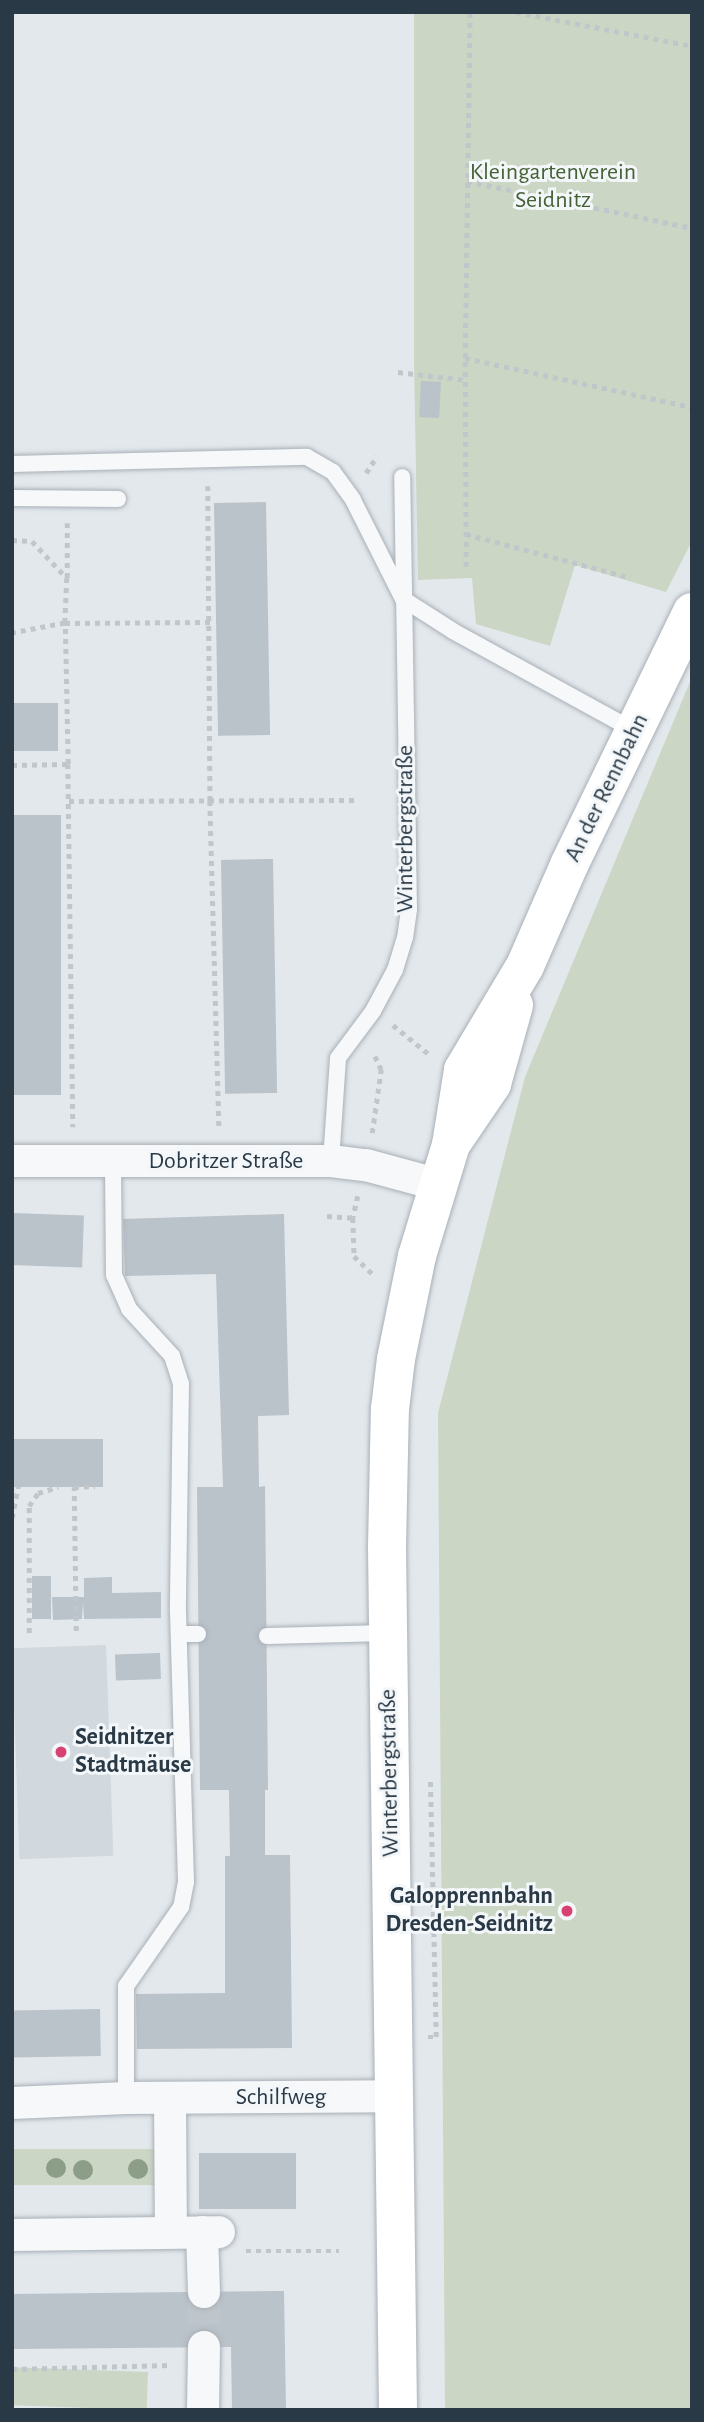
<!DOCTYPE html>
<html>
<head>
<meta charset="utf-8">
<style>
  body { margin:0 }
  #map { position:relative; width:704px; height:2422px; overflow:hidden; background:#e3e8ec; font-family:"Alegreya Sans",sans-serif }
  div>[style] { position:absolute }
  .built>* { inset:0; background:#d1d8de; transform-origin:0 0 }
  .green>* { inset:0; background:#ccd6c4; transform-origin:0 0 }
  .building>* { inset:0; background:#bac2ca; transform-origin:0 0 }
  .street-tunnel>* { height:32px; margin-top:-16px; transform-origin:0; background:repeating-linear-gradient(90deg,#bec5cb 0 32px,transparent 0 48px) }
  .path>* { height:4.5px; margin-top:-2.25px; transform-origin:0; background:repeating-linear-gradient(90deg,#c1c6cb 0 5px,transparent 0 10px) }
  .roads { filter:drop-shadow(0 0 2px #a8b0b7) drop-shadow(0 0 2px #a8b0b7) }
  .lane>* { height:16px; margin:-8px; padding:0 8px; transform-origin:8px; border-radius:8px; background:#f6f8fa }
  .street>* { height:32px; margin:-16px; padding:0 16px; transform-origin:16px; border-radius:16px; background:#f6f8fa }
  .secondary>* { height:38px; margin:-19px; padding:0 19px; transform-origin:19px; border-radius:19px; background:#fff }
  .trees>* { width:20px; height:20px; margin:-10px; border-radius:50%; background:#8d9e88 }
  .dots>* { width:19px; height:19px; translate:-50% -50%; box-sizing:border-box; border:4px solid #f3f7f9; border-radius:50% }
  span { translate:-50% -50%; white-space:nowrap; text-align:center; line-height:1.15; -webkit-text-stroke:6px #f3f7f9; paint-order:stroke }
  .park-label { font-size:24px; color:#466236 }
  .street-label { font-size:24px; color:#2a3946 }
  .poi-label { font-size:24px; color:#2a3946; font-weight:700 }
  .left { translate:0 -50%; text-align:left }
  .right { translate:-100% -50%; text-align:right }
  .frame { position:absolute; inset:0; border:14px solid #2a3946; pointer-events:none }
</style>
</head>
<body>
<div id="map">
  <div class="built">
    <div style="left:106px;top:1645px;width:211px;height:94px;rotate:88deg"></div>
  </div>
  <div class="green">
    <div style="clip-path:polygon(414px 12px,692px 12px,692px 541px,666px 592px,575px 565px,550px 646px,476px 624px,472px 578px,418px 580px,414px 362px)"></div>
    <div style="clip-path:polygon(692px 677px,692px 2410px,445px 2410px,438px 1413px,525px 1077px)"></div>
    <div style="left:159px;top:2149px;width:36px;height:147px;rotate:90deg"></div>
    <div style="left:148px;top:2372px;width:38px;height:136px;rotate:92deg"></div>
  </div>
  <div class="building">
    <div style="left:421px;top:381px;width:20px;height:36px;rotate:3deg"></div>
    <div style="left:266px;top:502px;width:233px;height:52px;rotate:89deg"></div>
    <div style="left:12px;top:703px;width:46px;height:48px"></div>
    <div style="left:12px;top:815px;width:49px;height:280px"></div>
    <div style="left:273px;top:859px;width:234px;height:52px;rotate:89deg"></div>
    <div style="left:12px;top:1213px;width:72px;height:52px;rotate:2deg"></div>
    <div style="clip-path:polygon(284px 1214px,289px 1415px,258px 1416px,259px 1487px,265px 1486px,268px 1790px,265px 1790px,265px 1855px,290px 1855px,292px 2048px,137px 2049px,136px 1994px,225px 1993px,225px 1856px,230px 1856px,229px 1790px,200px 1790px,197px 1487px,223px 1487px,216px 1274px,125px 1276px,123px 1219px)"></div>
    <div style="left:12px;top:1439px;width:91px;height:48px"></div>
    <div style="left:32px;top:1576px;width:19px;height:43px"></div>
    <div style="clip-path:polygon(112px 1577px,112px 1593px,161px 1592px,161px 1618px,84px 1619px,83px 1602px,82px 1619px,53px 1620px,52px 1597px,84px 1597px,84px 1578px)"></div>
    <div style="left:160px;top:1653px;width:26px;height:45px;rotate:88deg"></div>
    <div style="left:100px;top:2009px;width:47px;height:88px;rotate:89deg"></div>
    <div style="left:199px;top:2153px;width:97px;height:56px"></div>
    <div style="clip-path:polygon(284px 2291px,286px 2410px,232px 2410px,231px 2347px,12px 2349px,12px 2294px)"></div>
  </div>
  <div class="street-tunnel">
    <div style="left:204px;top:2292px;width:55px;rotate:90deg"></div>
  </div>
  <div class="path">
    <div style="left:516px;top:12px;width:179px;rotate:10.9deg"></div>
    <div style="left:467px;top:181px;width:230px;rotate:11.8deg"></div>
    <div style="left:465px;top:358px;width:232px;rotate:12.2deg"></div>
    <div style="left:398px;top:372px;width:68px;rotate:6.7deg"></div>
    <div style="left:366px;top:473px;width:20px;rotate:-57deg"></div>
    <div style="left:208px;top:486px;width:315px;rotate:89.6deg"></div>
    <div style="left:210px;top:801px;width:327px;rotate:88.4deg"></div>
    <div style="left:466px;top:534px;width:168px;rotate:14.9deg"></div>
    <div style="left:12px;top:540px;width:20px;rotate:3deg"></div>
    <div style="left:32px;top:541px;width:51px;rotate:46.6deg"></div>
    <div style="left:67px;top:578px;width:45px;rotate:92.5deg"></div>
    <div style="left:65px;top:623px;width:54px;rotate:169.3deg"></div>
    <div style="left:466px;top:567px;width:209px;rotate:-90.3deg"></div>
    <div style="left:465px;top:358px;width:346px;rotate:-89.2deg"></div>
    <div style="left:67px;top:578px;width:55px;rotate:-90deg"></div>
    <div style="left:68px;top:764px;width:141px;rotate:-91.2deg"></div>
    <div style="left:65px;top:623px;width:145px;rotate:-0.4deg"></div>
    <div style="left:12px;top:765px;width:56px;rotate:-1deg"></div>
    <div style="left:68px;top:764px;width:363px;rotate:89.2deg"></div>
    <div style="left:69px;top:801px;width:287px;rotate:-0.2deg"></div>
    <div style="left:393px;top:1025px;width:48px;rotate:39deg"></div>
    <div style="left:372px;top:1133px;width:64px;rotate:-81.9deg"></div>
    <div style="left:381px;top:1070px;width:19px;rotate:-115deg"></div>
    <div style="left:358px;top:1196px;width:23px;rotate:103deg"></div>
    <div style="left:353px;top:1218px;width:38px;rotate:88deg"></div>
    <div style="left:354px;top:1256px;width:29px;rotate:44deg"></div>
    <div style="left:327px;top:1216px;width:26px;rotate:4deg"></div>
    <div style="left:12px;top:1518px;width:32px;rotate:-79deg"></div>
    <div style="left:76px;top:1631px;width:144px;rotate:-90.8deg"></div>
    <div style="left:74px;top:1487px;width:21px;rotate:-3deg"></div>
    <div style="left:29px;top:1633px;width:127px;rotate:-90deg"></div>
    <div style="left:29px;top:1506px;width:16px;rotate:-55deg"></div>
    <div style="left:38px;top:1493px;width:21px;rotate:-17deg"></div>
    <div style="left:12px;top:1862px;width:1px"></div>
    <div style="left:428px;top:2037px;width:8px"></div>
    <div style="left:436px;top:2037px;width:259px;rotate:-91.3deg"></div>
    <div style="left:246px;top:2251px;width:93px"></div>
    <div style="left:12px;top:2369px;width:159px;rotate:-1.4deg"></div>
  </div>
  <div class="roads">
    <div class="lane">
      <div style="left:12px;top:464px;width:295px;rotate:-1.4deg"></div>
      <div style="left:307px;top:457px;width:30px;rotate:30deg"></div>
      <div style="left:333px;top:472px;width:34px;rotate:54deg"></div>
      <div style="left:353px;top:500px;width:111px;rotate:63.2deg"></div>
      <div style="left:403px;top:599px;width:59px;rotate:32.6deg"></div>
      <div style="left:453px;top:631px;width:208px;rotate:28.8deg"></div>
      <div style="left:12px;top:498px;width:106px;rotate:0.5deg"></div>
      <div style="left:331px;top:1161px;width:103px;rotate:-86.1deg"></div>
      <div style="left:338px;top:1058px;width:59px;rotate:-53.3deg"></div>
      <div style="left:373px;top:1011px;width:47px;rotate:-61.8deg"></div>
      <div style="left:395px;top:970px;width:34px;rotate:-73deg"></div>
      <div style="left:405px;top:938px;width:29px;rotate:-82deg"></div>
      <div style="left:409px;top:909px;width:432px;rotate:-90.9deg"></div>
      <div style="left:113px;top:1163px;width:112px;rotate:89.5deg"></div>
      <div style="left:114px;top:1275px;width:37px;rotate:66deg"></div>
      <div style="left:129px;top:1309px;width:64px;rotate:47.5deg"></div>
      <div style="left:172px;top:1356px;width:29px;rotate:72deg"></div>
      <div style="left:181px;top:1384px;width:228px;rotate:90.8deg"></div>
      <div style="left:178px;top:1612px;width:270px;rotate:88.3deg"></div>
      <div style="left:186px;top:1882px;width:25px;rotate:101deg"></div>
      <div style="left:181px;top:1907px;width:96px;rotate:124.8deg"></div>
      <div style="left:126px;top:1986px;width:112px;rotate:90deg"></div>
      <div style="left:179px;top:1634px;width:19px"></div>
      <div style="left:267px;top:1636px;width:121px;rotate:-1.4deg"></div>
    </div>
    <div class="street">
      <div style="left:12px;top:1161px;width:319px"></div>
      <div style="left:331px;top:1161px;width:35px;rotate:7deg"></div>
      <div style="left:366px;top:1165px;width:73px;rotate:15.2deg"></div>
      <div style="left:170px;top:2098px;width:134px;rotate:89.6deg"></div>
      <div style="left:12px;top:2103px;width:114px;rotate:-2.5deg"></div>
      <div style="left:126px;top:2098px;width:267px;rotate:-0.4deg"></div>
      <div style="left:202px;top:2232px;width:60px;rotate:88.1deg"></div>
      <div style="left:12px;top:2235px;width:207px;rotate:-0.8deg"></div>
      <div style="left:203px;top:2410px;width:63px;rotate:-89.1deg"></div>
    </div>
    <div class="secondary">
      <div style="left:454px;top:1140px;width:68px;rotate:-55.8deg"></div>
      <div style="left:492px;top:1084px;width:82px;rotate:-74.4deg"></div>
      <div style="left:398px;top:2410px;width:863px;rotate:-90.73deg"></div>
      <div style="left:387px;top:1547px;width:138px;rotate:-88.8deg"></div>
      <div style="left:390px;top:1409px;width:50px;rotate:-83.2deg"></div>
      <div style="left:396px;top:1359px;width:105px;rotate:-78.5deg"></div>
      <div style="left:417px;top:1256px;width:116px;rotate:-73deg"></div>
      <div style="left:451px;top:1145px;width:76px;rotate:-80.9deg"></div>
      <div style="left:463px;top:1070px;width:121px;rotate:-59.2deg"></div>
      <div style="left:525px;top:966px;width:112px;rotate:-66.4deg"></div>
      <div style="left:570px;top:863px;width:279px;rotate:-64.1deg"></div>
    </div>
  </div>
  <div class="trees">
    <div style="left:56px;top:2168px"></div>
    <div style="left:138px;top:2169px"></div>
    <div style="left:83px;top:2170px"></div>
  </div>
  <div class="dots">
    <div style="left:61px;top:1752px;background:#d74272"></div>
    <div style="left:567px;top:1911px;background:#d74272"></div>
  </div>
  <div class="park-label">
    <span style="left:553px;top:187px">Kleingartenverein<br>Seidnitz</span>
  </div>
  <div class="street-label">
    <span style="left:607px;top:788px;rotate:-64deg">An der Rennbahn</span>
    <span style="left:406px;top:829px;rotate:-90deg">Winterbergstraße</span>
    <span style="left:226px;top:1162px">Dobritzer Straße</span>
    <span style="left:390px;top:1773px;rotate:-91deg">Winterbergstraße</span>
    <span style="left:281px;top:2098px">Schilfweg</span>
  </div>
  <div class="poi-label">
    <span class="left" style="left:75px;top:1752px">Seidnitzer<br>Stadtmäuse</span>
    <span class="right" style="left:553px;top:1911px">Galopprennbahn<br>Dresden-Seidnitz</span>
  </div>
  <div class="frame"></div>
</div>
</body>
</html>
